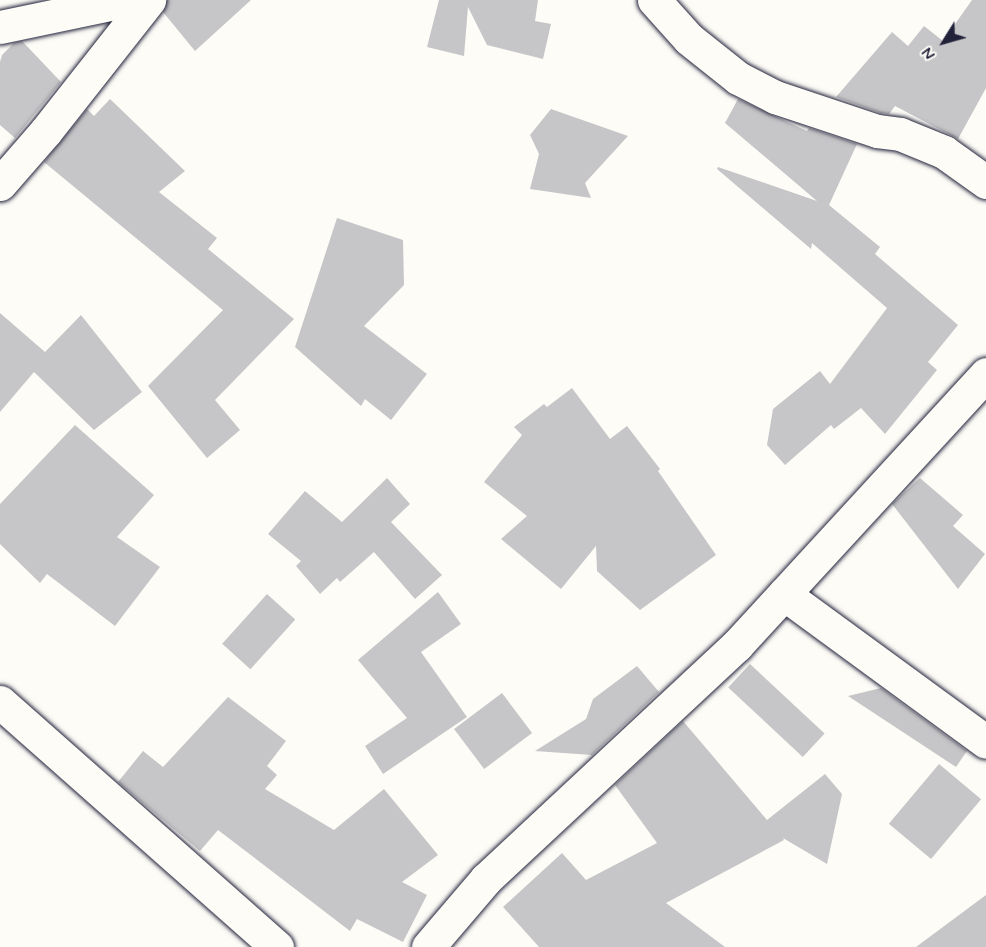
<!DOCTYPE html>
<html>
<head>
<meta charset="utf-8">
<style>
  body { margin:0 }
  #map { position:relative; width:986px; height:947px; overflow:hidden; background:#fdfcf7; font-family:Mynerve,sans-serif }
  div>[style] { position:absolute }
  .building>* { inset:0; background:#c6c6c8; transform-origin:0 0 }
  .roads { filter:drop-shadow(0 0 2px #22223b) drop-shadow(0 0 2px #22223b) }
  .minor>* { height:33px; margin:-16.5px; padding:0 16.5px; transform-origin:16.5px; border-radius:16.5px; background:#fdfcf7 }
  span { translate:-50% -50%; white-space:nowrap; text-align:center; line-height:1.15; -webkit-text-stroke:5px #fdfcf7; paint-order:stroke }
  .north { position:absolute; left:914px; top:12px; width:60px; height:60px; -webkit-text-stroke:4px #fdfcf7; paint-order:stroke; rotate:233deg; font-size:16px; font-weight:700; line-height:24px; text-align:center; color:#22223b }
  .north::after { content:''; display:block; margin:auto; width:21px; height:27px; background:#22223b; clip-path:polygon(50% 0,100% 100%,50% 72%,0 100%) }
</style>
</head>
<body>
<div id="map">
  <div class="building">
    <div style="clip-path:polygon(167px 0,251px 0,195px 51px,163px 12px)"></div>
    <div style="clip-path:polygon(439px 0,538px 0,535px 21px,551px 24px,543px 59px,487px 45px,468px 7px,464px 56px,427px 47px)"></div>
    <div style="clip-path:polygon(972px 0,986px 0,986px 88px,958px 139px,895px 106px,889px 114px,881px 113px,836px 97px,892px 32px,908px 46px,924px 26px,943px 41px)"></div>
    <div style="clip-path:polygon(22px 41px,61px 82px,15px 138px,0 125px,0 62px,2px 55px,14px 43px)"></div>
    <div style="clip-path:polygon(110px 99px,185px 171px,159px 192px,217px 238px,208px 249px,294px 319px,215px 400px,240px 430px,207px 458px,148px 386px,223px 310px,44px 162px,87px 109px,94px 116px)"></div>
    <div style="clip-path:polygon(738px 99px,807px 131px,809px 128px,857px 144px,829px 205px,880px 247px,875px 254px,958px 325px,928px 362px,937px 370px,885px 434px,861px 408px,834px 429px,831px 425px,785px 465px,767px 445px,773px 409px,820px 371px,830px 384px,887px 308px,812px 243px,811px 249px,717px 169px,718px 167px,817px 201px,725px 123px)"></div>
    <div style="clip-path:polygon(551px 109px,628px 136px,585px 183px,591px 198px,530px 189px,539px 154px,530px 135px)"></div>
    <div style="clip-path:polygon(337px 218px,403px 240px,404px 285px,364px 326px,427px 374px,391px 420px,365px 399px,361px 406px,295px 347px)"></div>
    <div style="clip-path:polygon(0 313px,45px 352px,81px 315px,142px 392px,94px 430px,34px 372px,0 412px)"></div>
    <div style="clip-path:polygon(572px 388px,610px 439px,627px 426px,660px 469px,658px 471px,716px 555px,640px 610px,597px 571px,596px 546px,561px 589px,501px 539px,527px 516px,484px 482px,522px 435px,514px 427px,544px 404px,547px 407px)"></div>
    <div style="clip-path:polygon(75px 425px,154px 495px,117px 537px,160px 567px,115px 626px,47px 574px,40px 583px,0 544px,0 504px)"></div>
    <div style="clip-path:polygon(387px 478px,410px 504px,391px 522px,442px 575px,415px 599px,374px 552px,340px 582px,337px 578px,320px 594px,296px 566px,301px 561px,268px 534px,305px 491px,342px 522px)"></div>
    <div style="clip-path:polygon(920px 478px,963px 515px,953px 526px,985px 554px,958px 589px,892px 504px)"></div>
    <div style="clip-path:polygon(438px 592px,461px 624px,421px 652px,467px 717px,383px 774px,365px 746px,407px 718px,358px 660px)"></div>
    <div style="left:267px;top:594px;width:38px;height:67px;rotate:42deg"></div>
    <div style="left:750px;top:664px;width:102px;height:32px;rotate:43deg"></div>
    <div style="clip-path:polygon(637px 666px,659px 692px,592px 755px,535px 751px,586px 719px,593px 699px)"></div>
    <div style="clip-path:polygon(881px 688px,967px 751px,956px 767px,848px 696px)"></div>
    <div style="left:502px;top:693px;width:50px;height:60px;rotate:53deg"></div>
    <div style="clip-path:polygon(228px 697px,286px 741px,267px 766px,277px 775px,265px 789px,334px 830px,384px 789px,438px 855px,402px 882px,427px 895px,403px 942px,357px 919px,350px 931px,218px 830px,200px 851px,118px 782px,143px 751px,163px 767px)"></div>
    <div style="clip-path:polygon(683px 721px,767px 820px,825px 774px,842px 794px,827px 864px,783px 838px,784px 840px,666px 903px,725px 947px,539px 947px,503px 907px,562px 853px,586px 880px,657px 843px,615px 785px)"></div>
    <div style="left:939px;top:764px;width:55px;height:78px;rotate:40deg"></div>
    <div style="clip-path:polygon(986px 895px,986px 947px,916px 947px)"></div>
  </div>
  <div class="roads">
    <div class="minor">
      <div style="left:654px;top:0;width:52px;rotate:48.1deg"></div>
      <div style="left:689px;top:39px;width:63px;rotate:38.5deg"></div>
      <div style="left:738px;top:78px;width:42px;rotate:27.2deg"></div>
      <div style="left:775px;top:97px;width:108px;rotate:18.4deg"></div>
      <div style="left:877px;top:131px;width:23px;rotate:7deg"></div>
      <div style="left:900px;top:134px;width:48px;rotate:22.2deg"></div>
      <div style="left:944px;top:152px;width:52px;rotate:35.5deg"></div>
      <div style="left:0;top:27px;width:132px;rotate:-11.8deg"></div>
      <div style="left:0;top:184px;width:70px;rotate:-49deg"></div>
      <div style="left:46px;top:131px;width:167px;rotate:-51.8deg"></div>
      <div style="left:784px;top:594px;width:250px;rotate:36.2deg"></div>
      <div style="left:0;top:702px;width:370px;rotate:41.5deg"></div>
      <div style="left:428px;top:947px;width:89px;rotate:-49.5deg"></div>
      <div style="left:486px;top:879px;width:343px;rotate:-43deg"></div>
      <div style="left:737px;top:645px;width:368px;rotate:-47.4deg"></div>
    </div>
  </div>
  <div class="north">N</div>
</div>
</body>
</html>
